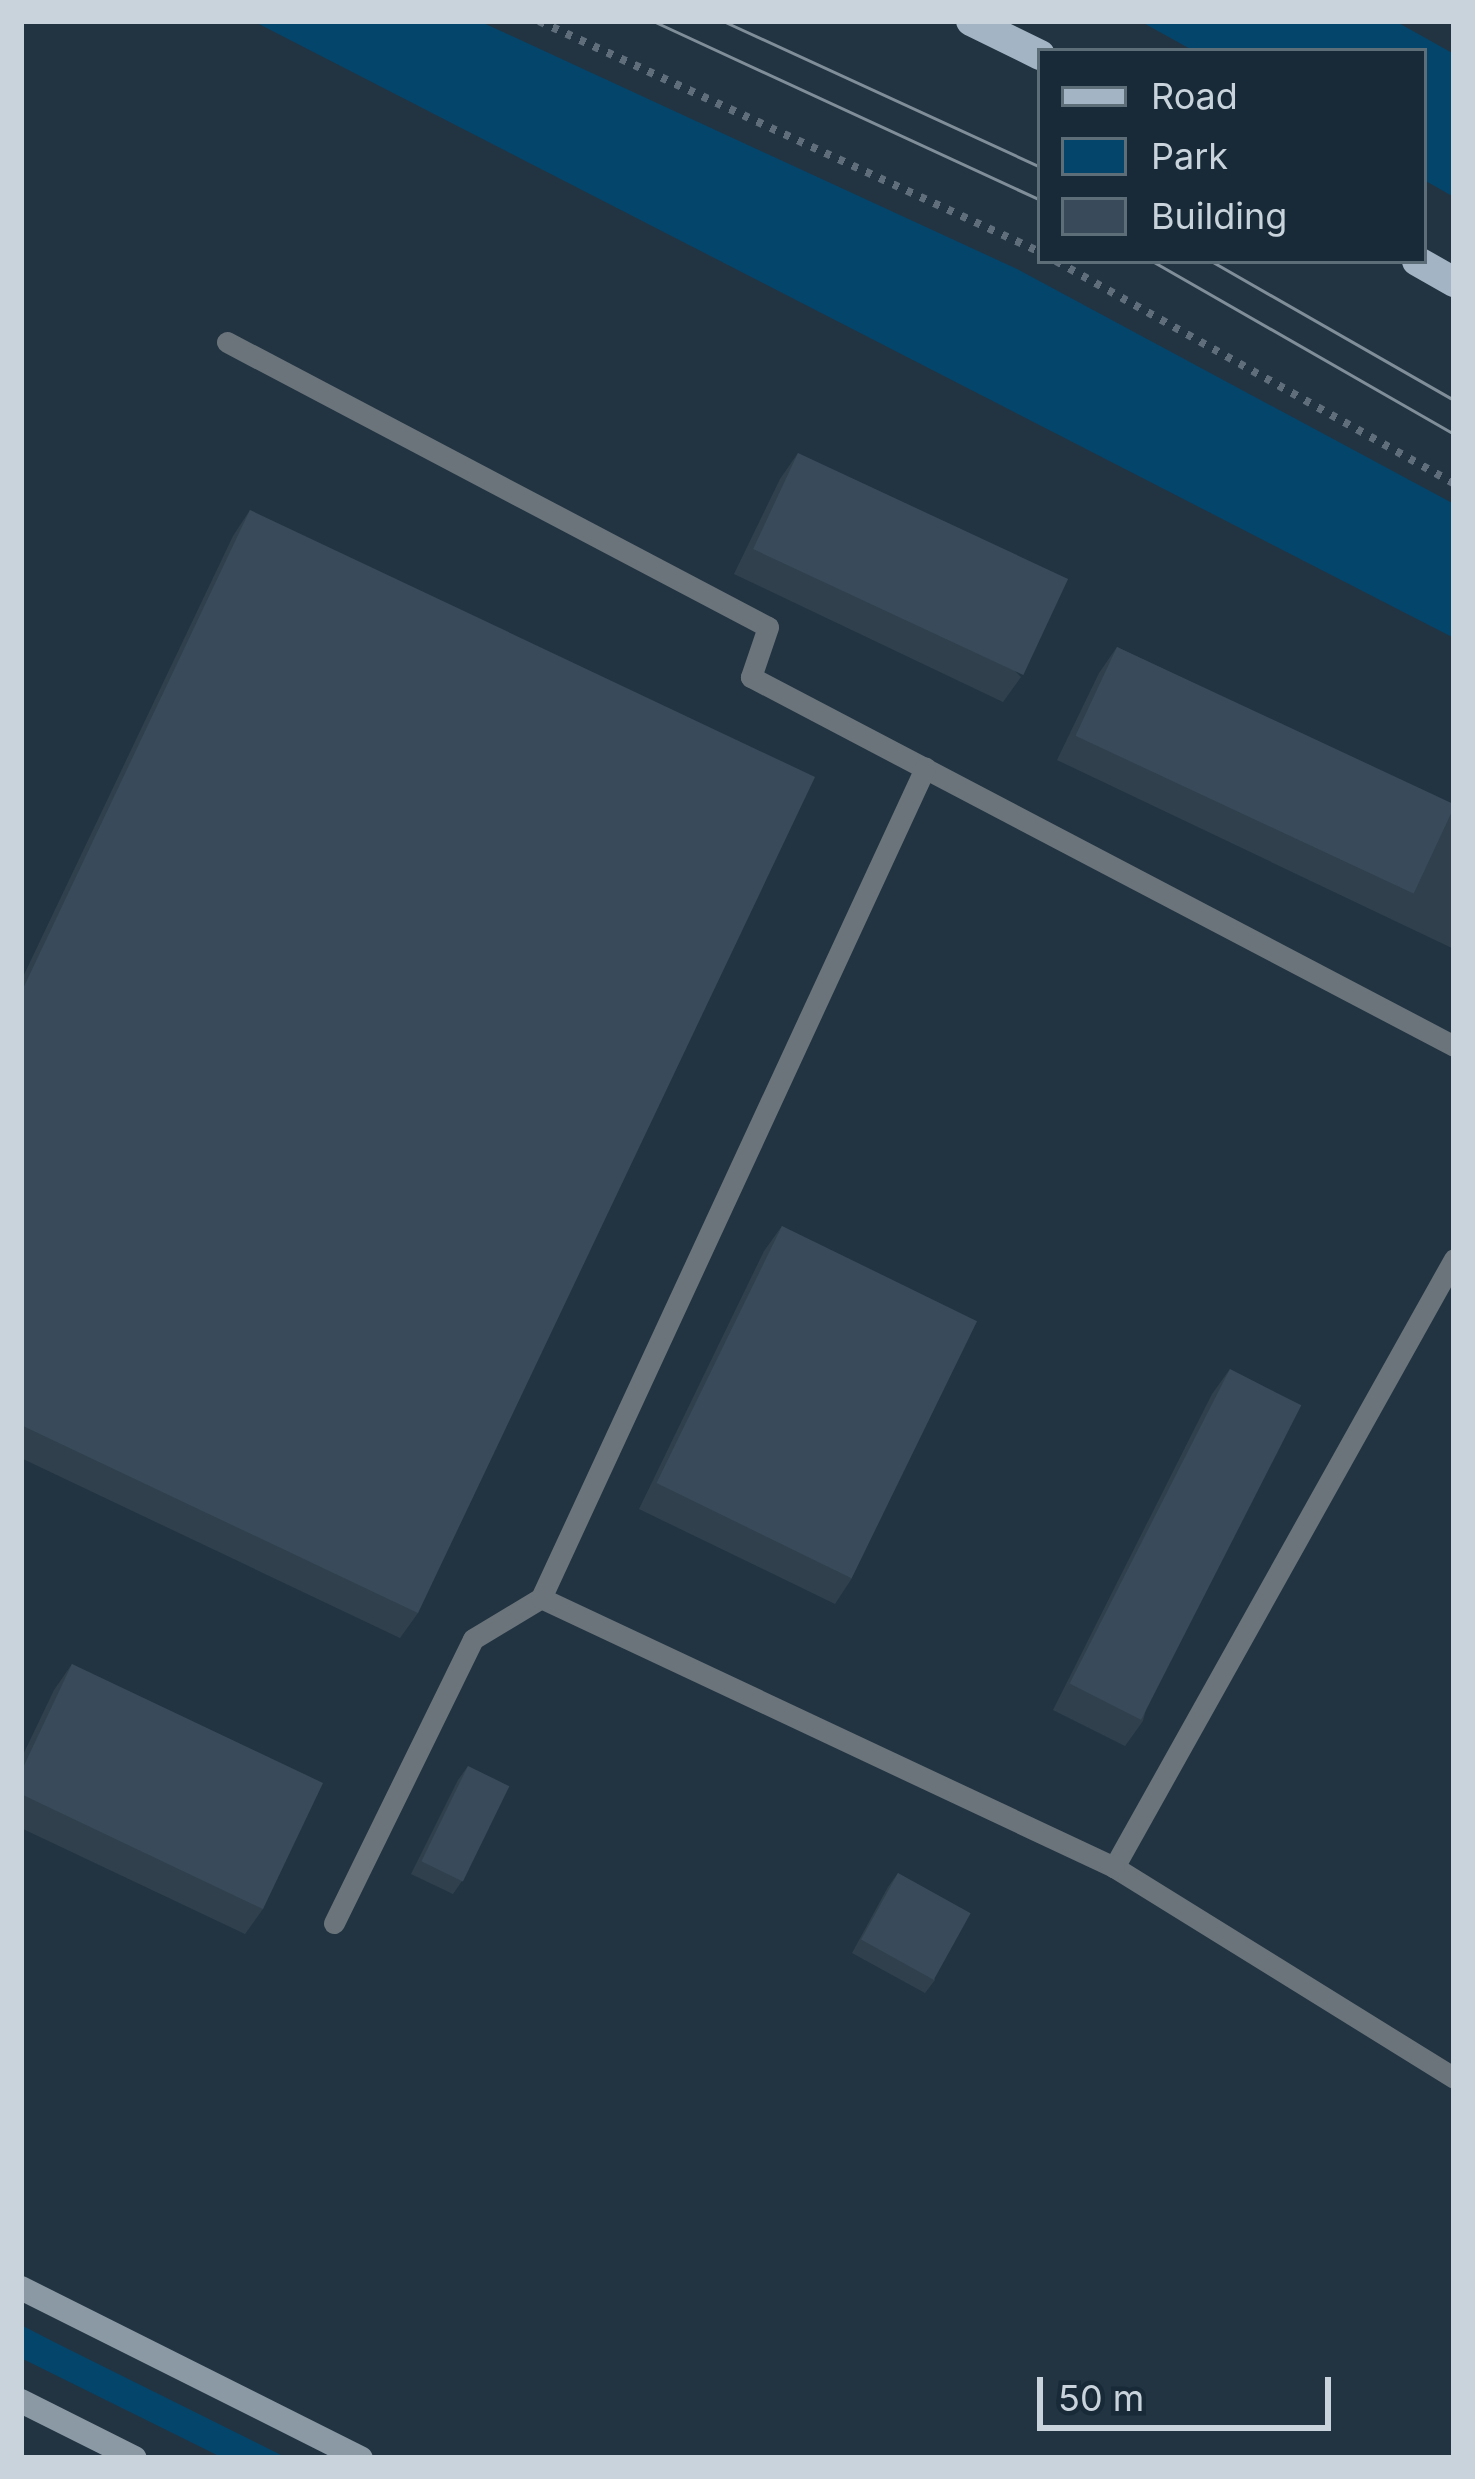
<!DOCTYPE html>
<html>
<head>
<meta charset="utf-8">
<style>
  body { margin:0 }
  #map { position:relative; width:1475px; height:2479px; overflow:hidden; background:#223442; font-family:Inter,sans-serif }
  div>[style] { position:absolute }
  .green>* { inset:0; background:#04456c }
  .path>* { height:8px; margin-top:-4px; transform-origin:0; background:repeating-linear-gradient(90deg,#5f6e7a 0 6px,transparent 0 15px) }
  .service>* { height:21px; margin:-10.5px; padding:0 10.5px; transform-origin:10.5px; border-radius:10.5px; background:#6b747b }
  .secondary>* { height:24px; margin:-12px; padding:0 12px; transform-origin:12px; border-radius:12px; background:#8b99a4 }
  .primary>* { height:30px; margin:-15px; padding:0 15px; transform-origin:15px; border-radius:15px; background:#a3b5c4 }
  .tram>* { height:3px; margin:-1.5px; padding:0 1.5px; transform-origin:1.5px; border-radius:1.5px; background:#808e99 }
  .wall>* { inset:0; background:#31404d }
  .building>* { inset:0; background:#394b5a; transform-origin:0 0 }
  span { translate:-50% -50%; white-space:nowrap; text-align:center; line-height:1.15; -webkit-text-stroke:10px #182a37; paint-order:stroke }
  .frame { position:absolute; inset:0; border:24px solid #c8d3dc; pointer-events:none }
  .legend { position:absolute; left:1037px; top:48px; width:390px; height:216px; box-sizing:border-box; background:#182a37; border:3px solid #5e6e79; margin:0; padding:15px 21px; list-style:none; font-size:36px; color:#c8d3dc }
  .legend li { display:flex; align-items:center; gap:24px; height:60px }
  .legend b { width:60px; border:3px solid #5e6e79 }
  .scale { position:absolute; left:1037px; top:2377px; width:294px; height:54px; box-sizing:border-box; border:6px solid #c8d3dc; border-top:0; padding-left:15px; font-size:36px; line-height:42px; white-space:nowrap; color:#c8d3dc; -webkit-text-stroke:9px #182a37; paint-order:stroke }
</style>
</head>
<body>
<div id="map">
  <div class="green">
    <div style="clip-path:polygon(253px 21px,479px 21px,1017px 269px,1454px 504px,1454px 638px)"></div>
    <div style="clip-path:polygon(1140px 21px,1395px 21px,1454px 54px,1454px 197px,1424px 180px,1424px 51px,1194px 51px)"></div>
    <div style="clip-path:polygon(21px 2325px,56px 2343px,287px 2458px,223px 2458px,21px 2358px)"></div>
  </div>
  <div class="path">
    <div style="left:539px;top:21px;width:552px;rotate:24.75deg"></div>
    <div style="left:1056px;top:261px;width:456px;rotate:29.2deg"></div>
  </div>
  <div class="service">
    <div style="left:227px;top:342px;width:611px;rotate:27.78deg"></div>
    <div style="left:768px;top:627px;width:53px;rotate:108.8deg"></div>
    <div style="left:751px;top:677px;width:794px;rotate:27.69deg"></div>
    <div style="left:1454px;top:1259px;width:697px;rotate:119.21deg"></div>
    <div style="left:1114px;top:1867px;width:400px;rotate:31.8deg"></div>
    <div style="left:541px;top:1598px;width:915px;rotate:-65.17deg"></div>
    <div style="left:334px;top:1923px;width:316px;rotate:-63.9deg"></div>
    <div style="left:473px;top:1639px;width:79px;rotate:-31.1deg"></div>
    <div style="left:541px;top:1598px;width:633px;rotate:25.15deg"></div>
  </div>
  <div class="secondary">
    <div style="left:21px;top:2288px;width:380px;rotate:26.6deg"></div>
    <div style="left:21px;top:2401px;width:127px;rotate:26.6deg"></div>
  </div>
  <div class="primary">
    <div style="left:971px;top:21px;width:77px;rotate:26.2deg"></div>
    <div style="left:1417px;top:261px;width:43px;rotate:29.6deg"></div>
  </div>
  <div class="tram">
    <div style="left:653px;top:21px;width:426px;rotate:24.8deg"></div>
    <div style="left:723px;top:21px;width:349px;rotate:24.7deg"></div>
    <div style="left:1152px;top:261px;width:348px;rotate:29.8deg"></div>
    <div style="left:1211px;top:261px;width:280px;rotate:29.8deg"></div>
  </div>
  <div class="wall">
    <div style="clip-path:polygon(798px 453px,1021px 677px,1003px 702px,734px 574px,780px 479px)"></div>
    <div style="clip-path:polygon(250px 510px,418px 1613px,400px 1638px,21px 1458px,21px 981px,233px 536px)"></div>
    <div style="clip-path:polygon(1117px 647px,1454px 807px,1454px 949px,1057px 760px,1099px 673px)"></div>
    <div style="clip-path:polygon(782px 1226px,852px 1578px,835px 1604px,639px 1509px,764px 1251px)"></div>
    <div style="clip-path:polygon(1230px 1369px,1143px 1721px,1125px 1746px,1053px 1710px,1212px 1394px)"></div>
    <div style="clip-path:polygon(72px 1664px,263px 1909px,245px 1934px,21px 1828px,21px 1759px,54px 1690px)"></div>
    <div style="clip-path:polygon(468px 1766px,462px 1881px,453px 1894px,411px 1874px,458px 1780px)"></div>
    <div style="clip-path:polygon(898px 1873px,935px 1980px,925px 1993px,852px 1953px,888px 1887px)"></div>
  </div>
  <div class="building">
    <div style="left:798px;top:453px;width:298px;height:106px;rotate:25deg"></div>
    <div style="clip-path:polygon(250px 510px,815px 777px,418px 1613px,21px 1425px,21px 993px)"></div>
    <div style="left:1117px;top:647px;width:373px;height:98px;rotate:25deg"></div>
    <div style="left:782px;top:1226px;width:217px;height:286px;rotate:26deg"></div>
    <div style="left:1230px;top:1369px;width:80px;height:353px;rotate:27deg"></div>
    <div style="clip-path:polygon(72px 1664px,323px 1783px,263px 1909px,21px 1794px,21px 1772px)"></div>
    <div style="left:468px;top:1766px;width:46px;height:106px;rotate:26deg"></div>
    <div style="left:898px;top:1873px;width:83px;height:76px;rotate:29deg"></div>
  </div>
  <div class="frame"></div>
  <ul class="legend">
  <li><b style="height:15px;background:#a3b5c4"></b>Road</li>
  <li><b style="height:33px;background:#04456c"></b>Park</li>
  <li><b style="height:33px;background:#394b5a"></b>Building</li>
  </ul>
  <div class="scale">50 m</div>
</div>
</body>
</html>
